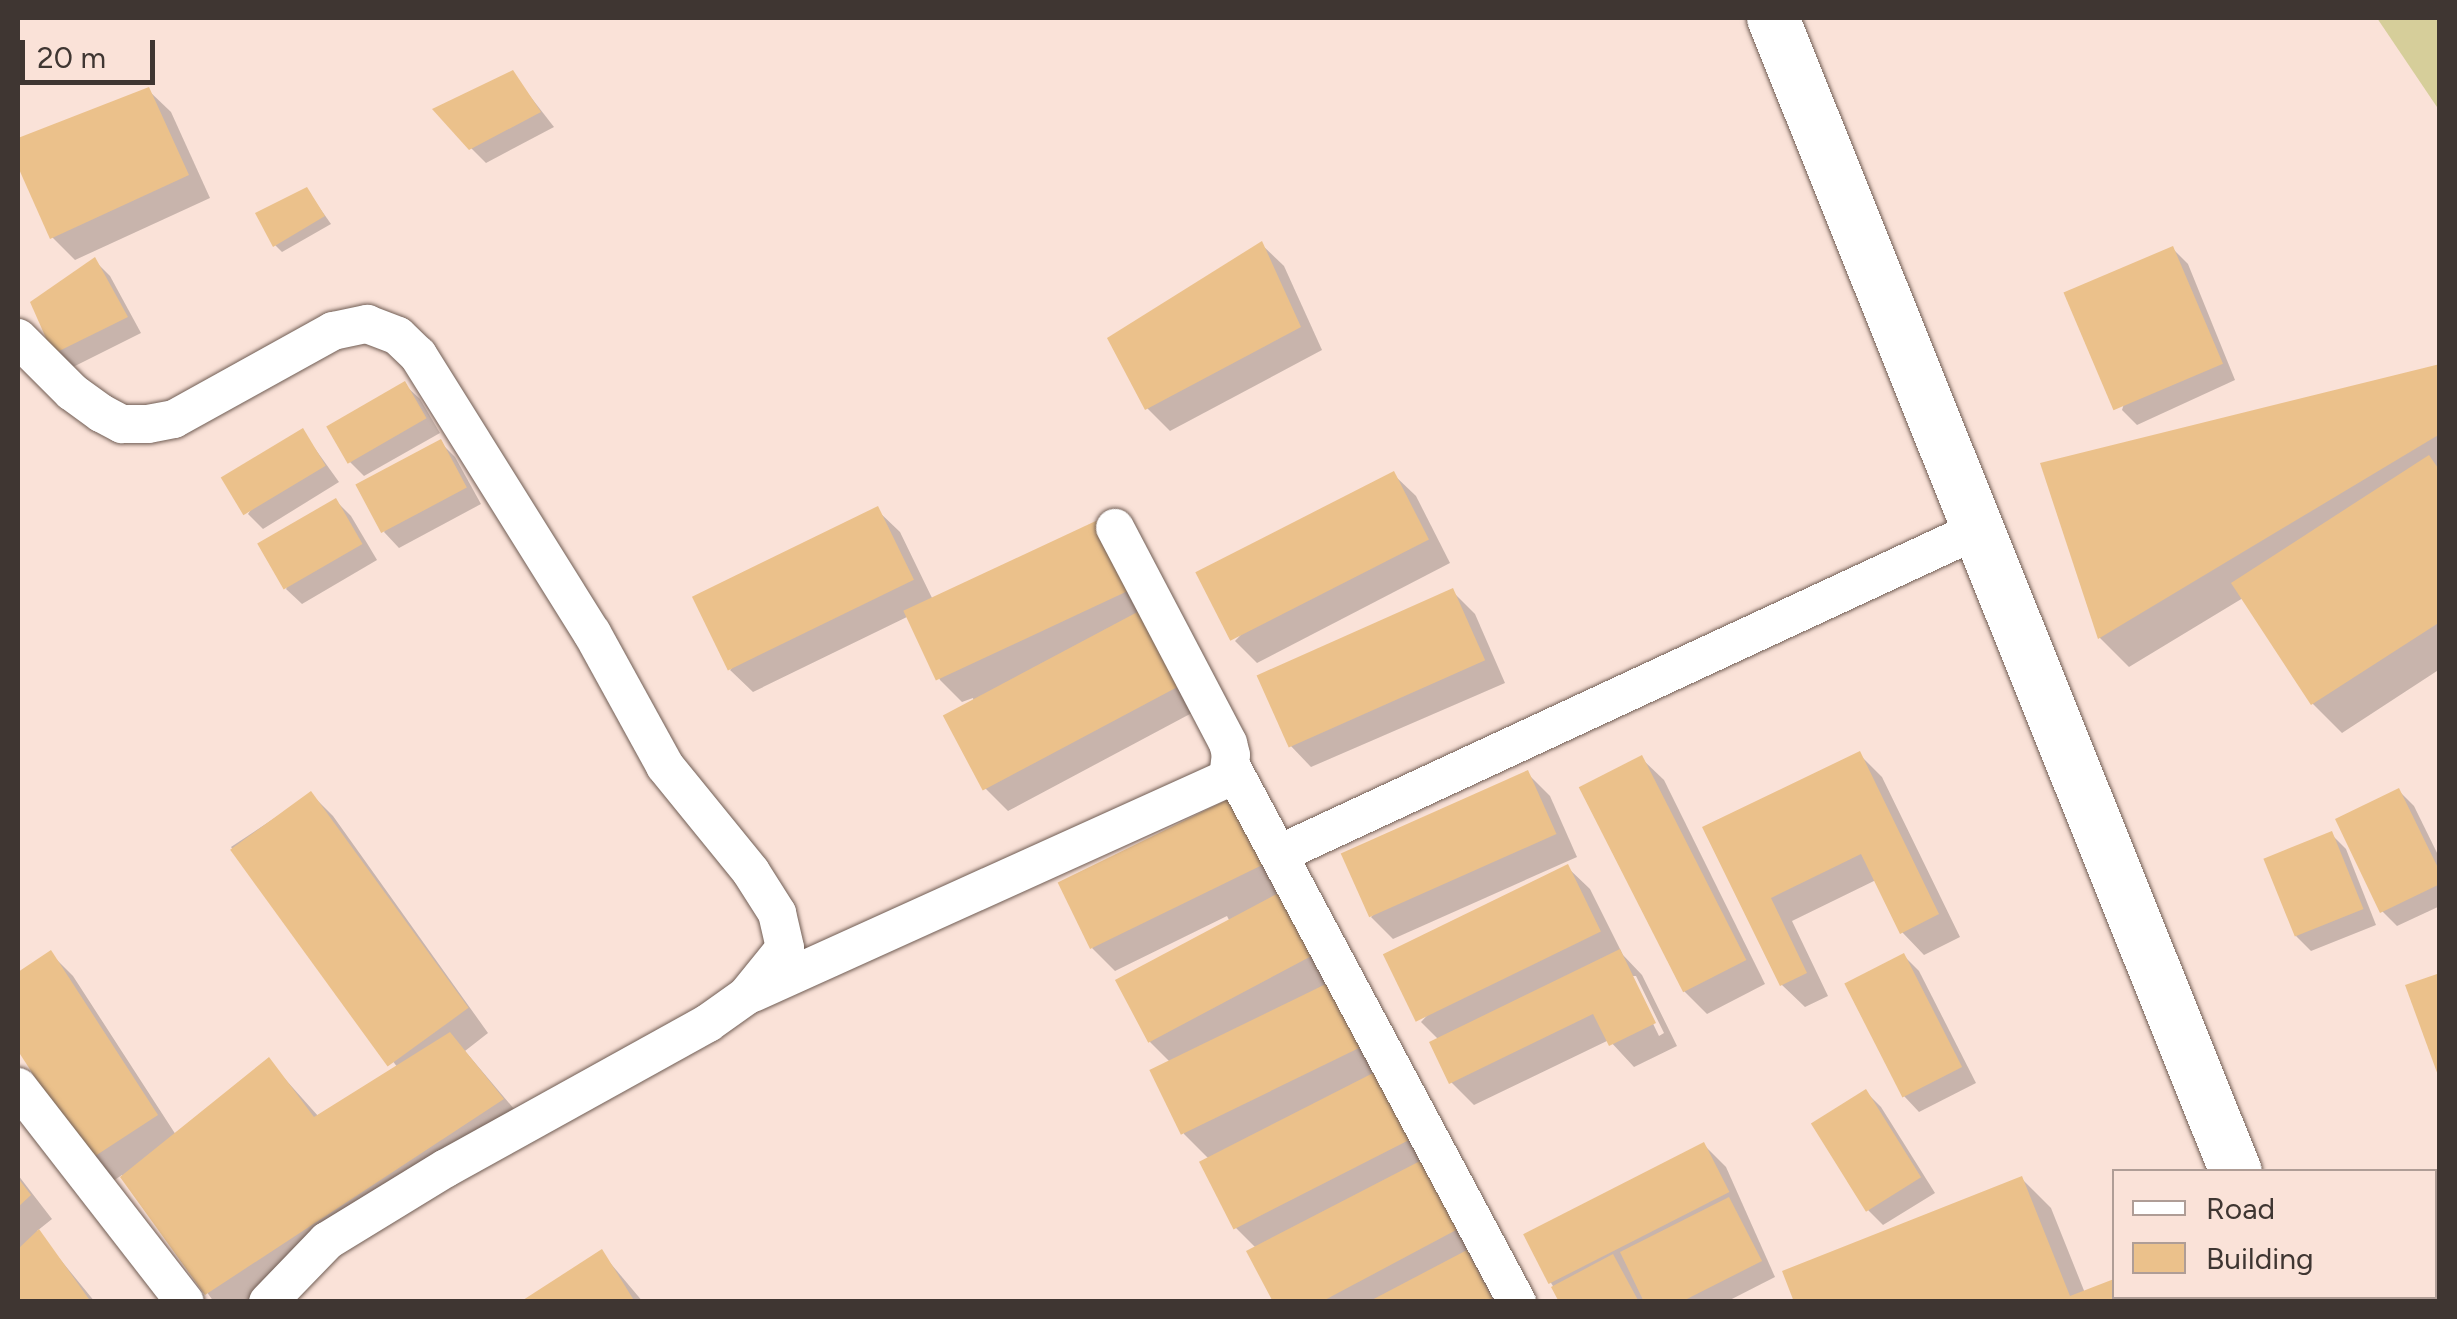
<!DOCTYPE html>
<html>
<head>
<meta charset="utf-8">
<style>
  body { margin:0 }
  #map { position:relative; width:2457px; height:1319px; overflow:hidden; background:#fae2d8; font-family:Figtree,sans-serif }
  div>[style] { position:absolute }
  .green>* { inset:0; background:#d6ce9a }
  .shadow>* { inset:0; background:#0003 }
  .building>* { inset:0; background:#ebc18b; transform-origin:0 0 }
  .roads { filter:drop-shadow(0 0 2px #705d54) drop-shadow(0 0 2px #705d54) }
  .street>* { height:38px; margin:-19px; padding:0 19px; transform-origin:19px; border-radius:19px; background:#fff }
  .secondary>* { height:52px; margin:-26px; padding:0 26px; transform-origin:26px; border-radius:26px; background:#fff }
  span { translate:-50% -50%; white-space:nowrap; text-align:center; line-height:1.15; -webkit-text-stroke:9px #fae2d8; paint-order:stroke }
  .frame { position:absolute; inset:0; border:20px solid #3f3632; pointer-events:none }
  .legend { position:absolute; left:2112px; top:1169px; width:325px; height:130px; box-sizing:border-box; background:#fae2d8; border:2px solid #af9d96; margin:0; padding:12px 18px; list-style:none; font-size:30px; color:#3f3632 }
  .legend li { display:flex; align-items:center; gap:20px; height:50px }
  .legend b { width:50px; border:2px solid #af9d96 }
  .scale { position:absolute; left:20px; top:40px; width:135px; height:45px; box-sizing:border-box; border:5px solid #3f3632; border-top:0; padding-left:12px; font-size:30px; line-height:35px; white-space:nowrap; color:#3f3632; -webkit-text-stroke:8px #fae2d8; paint-order:stroke }
</style>
</head>
<body>
<div id="map">
  <div class="green">
    <div style="clip-path:polygon(2377px 18px,2439px 18px,2439px 110px)"></div>
  </div>
  <div class="shadow">
    <div style="clip-path:polygon(512px 73px,554px 127px,486px 163px,471px 148px)"></div>
    <div style="clip-path:polygon(148px 90px,171px 112px,210px 198px,75px 260px,52px 237px,18px 161px,18px 141px)"></div>
    <div style="clip-path:polygon(307px 190px,331px 224px,282px 252px,275px 245px)"></div>
    <div style="clip-path:polygon(1261px 244px,1284px 266px,1322px 350px,1170px 431px,1147px 408px)"></div>
    <div style="clip-path:polygon(2173px 249px,2188px 264px,2235px 380px,2137px 425px,2122px 410px)"></div>
    <div style="clip-path:polygon(95px 261px,110px 276px,141px 333px,71px 368px,56px 352px)"></div>
    <div style="clip-path:polygon(2440px 366px,2440px 669px,2342px 733px,2313px 704px,2243px 598px,2129px 667px,2100px 638px,2043px 465px)"></div>
    <div style="clip-path:polygon(404px 384px,420px 399px,440px 433px,364px 476px,349px 461px)"></div>
    <div style="clip-path:polygon(303px 432px,339px 482px,263px 529px,248px 514px)"></div>
    <div style="clip-path:polygon(440px 442px,455px 457px,481px 504px,399px 548px,384px 532px)"></div>
    <div style="clip-path:polygon(1393px 474px,1416px 496px,1450px 563px,1257px 663px,1235px 641px)"></div>
    <div style="clip-path:polygon(336px 501px,351px 516px,377px 560px,302px 604px,286px 589px)"></div>
    <div style="clip-path:polygon(877px 510px,900px 532px,933px 600px,1099px 522px,1205px 706px,1008px 811px,985px 788px,973px 698px,962px 702px,940px 680px,909px 616px,753px 692px,730px 670px)"></div>
    <div style="clip-path:polygon(1452px 591px,1475px 614px,1505px 683px,1311px 767px,1289px 744px)"></div>
    <div style="clip-path:polygon(1859px 754px,1882px 777px,1960px 937px,1924px 955px,1902px 932px,1876px 880px,1792px 921px,1828px 996px,1805px 1007px,1782px 985px,1706px 828px)"></div>
    <div style="clip-path:polygon(1641px 758px,1664px 780px,1765px 984px,1707px 1014px,1684px 991px)"></div>
    <div style="clip-path:polygon(1527px 773px,1550px 796px,1577px 857px,1393px 939px,1371px 917px)"></div>
    <div style="clip-path:polygon(2399px 791px,2414px 806px,2440px 859px,2440px 906px,2397px 926px,2382px 911px)"></div>
    <div style="clip-path:polygon(311px 794px,333px 816px,488px 1033px,465px 1051px,531px 1129px,267px 1302px,214px 1302px,122px 1175px,113px 1181px,91px 1159px,18px 1046px,18px 975px,50px 953px,73px 976px,176px 1135px,268px 1060px,319px 1117px,398px 1068px,231px 847px)"></div>
    <div style="clip-path:polygon(1240px 796px,1479px 1252px,1470px 1257px,1489px 1276px,1503px 1302px,1276px 1302px,1257px 1249px,1236px 1228px,1209px 1159px,1184px 1134px,1170px 1062px,1148px 1040px,1229px 920px,1227px 916px,1115px 971px,1092px 948px)"></div>
    <div style="clip-path:polygon(2331px 834px,2346px 849px,2376px 925px,2311px 951px,2296px 936px)"></div>
    <div style="clip-path:polygon(evenodd,1567px 867px,1590px 889px,1623px 955px,1642px 975px,1677px 1046px,1634px 1067px,1609px 1040px,1474px 1105px,1451px 1082px,1439px 1040px,1421px 1022px,1567px 867px,1630px 976px,1636px 976px,1664px 1033px,1659px 1036px,1630px 976px)"></div>
    <div style="clip-path:polygon(1904px 956px,1919px 971px,1976px 1083px,1919px 1112px,1904px 1096px)"></div>
    <div style="clip-path:polygon(1866px 1092px,1881px 1107px,1935px 1193px,1883px 1225px,1868px 1210px)"></div>
    <div style="clip-path:polygon(1704px 1145px,1726px 1167px,1775px 1277px,1726px 1302px,1562px 1302px,1550px 1281px)"></div>
    <div style="clip-path:polygon(18px 1175px,52px 1219px,37px 1231px,95px 1302px,18px 1302px)"></div>
    <div style="clip-path:polygon(2022px 1179px,2051px 1208px,2085px 1293px,2114px 1282px,2114px 1296px,2194px 1296px,2196px 1302px,1797px 1302px)"></div>
    <div style="clip-path:polygon(601px 1252px,643px 1302px,525px 1302px)"></div>
  </div>
  <div class="building">
    <div style="clip-path:polygon(513px 70px,541px 112px,469px 150px,432px 109px)"></div>
    <div style="clip-path:polygon(149px 87px,189px 175px,50px 239px,18px 167px,18px 138px)"></div>
    <div style="clip-path:polygon(307px 187px,325px 216px,273px 247px,255px 213px)"></div>
    <div style="clip-path:polygon(1262px 241px,1301px 327px,1145px 410px,1107px 338px)"></div>
    <div style="left:2173px;top:246px;width:128px;height:119px;rotate:67deg"></div>
    <div style="clip-path:polygon(95px 257px,128px 317px,53px 354px,30px 302px)"></div>
    <div style="clip-path:polygon(2440px 364px,2440px 434px,2098px 639px,2040px 463px)"></div>
    <div style="left:405px;top:381px;width:43px;height:91px;rotate:60deg"></div>
    <div style="left:303px;top:428px;width:44px;height:96px;rotate:59deg"></div>
    <div style="left:441px;top:439px;width:55px;height:97px;rotate:62deg"></div>
    <div style="clip-path:polygon(2429px 455px,2440px 471px,2440px 622px,2311px 705px,2231px 583px)"></div>
    <div style="left:1394px;top:471px;width:77px;height:223px;rotate:63deg"></div>
    <div style="left:336px;top:498px;width:53px;height:91px;rotate:60deg"></div>
    <div style="left:878px;top:506px;width:82px;height:207px;rotate:64deg"></div>
    <div style="left:1100px;top:519px;width:77px;height:217px;rotate:65deg"></div>
    <div style="left:1453px;top:588px;width:79px;height:215px;rotate:66deg"></div>
    <div style="left:1145px;top:608px;width:85px;height:229px;rotate:62deg"></div>
    <div style="clip-path:polygon(1860px 751px,1939px 914px,1900px 934px,1861px 854px,1771px 898px,1807px 973px,1780px 986px,1702px 827px)"></div>
    <div style="left:1642px;top:755px;width:230px;height:71px;rotate:63deg"></div>
    <div style="left:1528px;top:770px;width:70px;height:205px;rotate:66deg"></div>
    <div style="clip-path:polygon(2399px 788px,2440px 872px,2440px 884px,2380px 913px,2335px 819px)"></div>
    <div style="left:311px;top:791px;width:268px;height:100px;rotate:54deg"></div>
    <div style="left:1241px;top:793px;width:74px;height:204px;rotate:64deg"></div>
    <div style="left:2332px;top:831px;width:84px;height:74px;rotate:68deg"></div>
    <div style="left:1568px;top:864px;width:75px;height:206px;rotate:64deg"></div>
    <div style="left:1288px;top:888px;width:71px;height:196px;rotate:62deg"></div>
    <div style="clip-path:polygon(1620px 949px,1656px 1023px,1609px 1046px,1593px 1014px,1449px 1084px,1429px 1042px)"></div>
    <div style="clip-path:polygon(51px 950px,158px 1115px,89px 1160px,18px 1051px,18px 972px)"></div>
    <div style="left:1904px;top:953px;width:128px;height:67px;rotate:63deg"></div>
    <div style="clip-path:polygon(2440px 973px,2440px 1077px,2439px 1078px,2405px 985px)"></div>
    <div style="left:1330px;top:982px;width:72px;height:201px;rotate:64deg"></div>
    <div style="clip-path:polygon(450px 1032px,504px 1099px,205px 1295px,120px 1177px,269px 1057px,314px 1117px)"></div>
    <div style="left:1379px;top:1070px;width:76px;height:202px;rotate:63deg"></div>
    <div style="left:1866px;top:1089px;width:104px;height:65px;rotate:58deg"></div>
    <div style="left:1704px;top:1142px;width:56px;height:203px;rotate:63deg"></div>
    <div style="clip-path:polygon(1422px 1160px,1458px 1229px,1321px 1302px,1273px 1302px,1246px 1251px)"></div>
    <div style="clip-path:polygon(2022px 1176px,2070px 1296px,2114px 1279px,2114px 1296px,2179px 1296px,2181px 1302px,1794px 1302px,1782px 1271px)"></div>
    <div style="clip-path:polygon(18px 1178px,31px 1195px,18px 1207px)"></div>
    <div style="clip-path:polygon(1729px 1197px,1762px 1261px,1681px 1302px,1644px 1302px,1620px 1252px)"></div>
    <div style="clip-path:polygon(39px 1229px,91px 1302px,18px 1302px,18px 1249px)"></div>
    <div style="clip-path:polygon(2440px 1231px,2440px 1302px,2428px 1302px,2425px 1296px,2434px 1296px,2434px 1234px)"></div>
    <div style="clip-path:polygon(602px 1249px,635px 1302px,520px 1302px)"></div>
    <div style="clip-path:polygon(1467px 1250px,1494px 1302px,1368px 1302px)"></div>
    <div style="clip-path:polygon(1613px 1254px,1639px 1302px,1559px 1302px,1551px 1287px)"></div>
  </div>
  <div class="roads">
    <div class="street">
      <div style="left:18px;top:338px;width:76px;rotate:45deg"></div>
      <div style="left:72px;top:392px;width:36px;rotate:36deg"></div>
      <div style="left:101px;top:413px;width:24px;rotate:28deg"></div>
      <div style="left:122px;top:424px;width:26px"></div>
      <div style="left:148px;top:424px;width:26px;rotate:-11deg"></div>
      <div style="left:174px;top:419px;width:182px;rotate:-29deg"></div>
      <div style="left:333px;top:331px;width:35px;rotate:-12deg"></div>
      <div style="left:367px;top:324px;width:33px;rotate:21deg"></div>
      <div style="left:398px;top:336px;width:28px;rotate:44deg"></div>
      <div style="left:418px;top:355px;width:328px;rotate:58deg"></div>
      <div style="left:592px;top:633px;width:152px;rotate:61.2deg"></div>
      <div style="left:665px;top:766px;width:136px;rotate:50.9deg"></div>
      <div style="left:751px;top:872px;width:49px;rotate:57.6deg"></div>
      <div style="left:777px;top:913px;width:36px;rotate:77deg"></div>
      <div style="left:785px;top:948px;width:62px;rotate:129.1deg"></div>
      <div style="left:746px;top:996px;width:47px;rotate:144.6deg"></div>
      <div style="left:708px;top:1023px;width:299px;rotate:151deg"></div>
      <div style="left:446px;top:1168px;width:140px;rotate:148.5deg"></div>
      <div style="left:327px;top:1241px;width:85px;rotate:134deg"></div>
      <div style="left:1231px;top:766px;width:608px;rotate:61.92deg"></div>
      <div style="left:1279px;top:854px;width:772px;rotate:-24.9deg"></div>
      <div style="left:753px;top:993px;width:521px;rotate:-24.35deg"></div>
      <div style="left:1228px;top:778px;width:23px;rotate:-83deg"></div>
      <div style="left:1231px;top:755px;width:12px;rotate:-104deg"></div>
      <div style="left:1228px;top:743px;width:243px;rotate:-117.7deg"></div>
      <div style="left:18px;top:1087px;width:272px;rotate:52.2deg"></div>
    </div>
    <div class="secondary">
      <div style="left:1773px;top:18px;width:1243px;rotate:68.14deg"></div>
      <div style="left:2284px;top:1296px;width:6px;rotate:72deg"></div>
    </div>
  </div>
  <div class="frame"></div>
  <ul class="legend">
  <li><b style="height:12px;background:#fff"></b>Road</li>
  <li><b style="height:28px;background:#ebc18b"></b>Building</li>
  </ul>
  <div class="scale">20 m</div>
</div>
</body>
</html>
